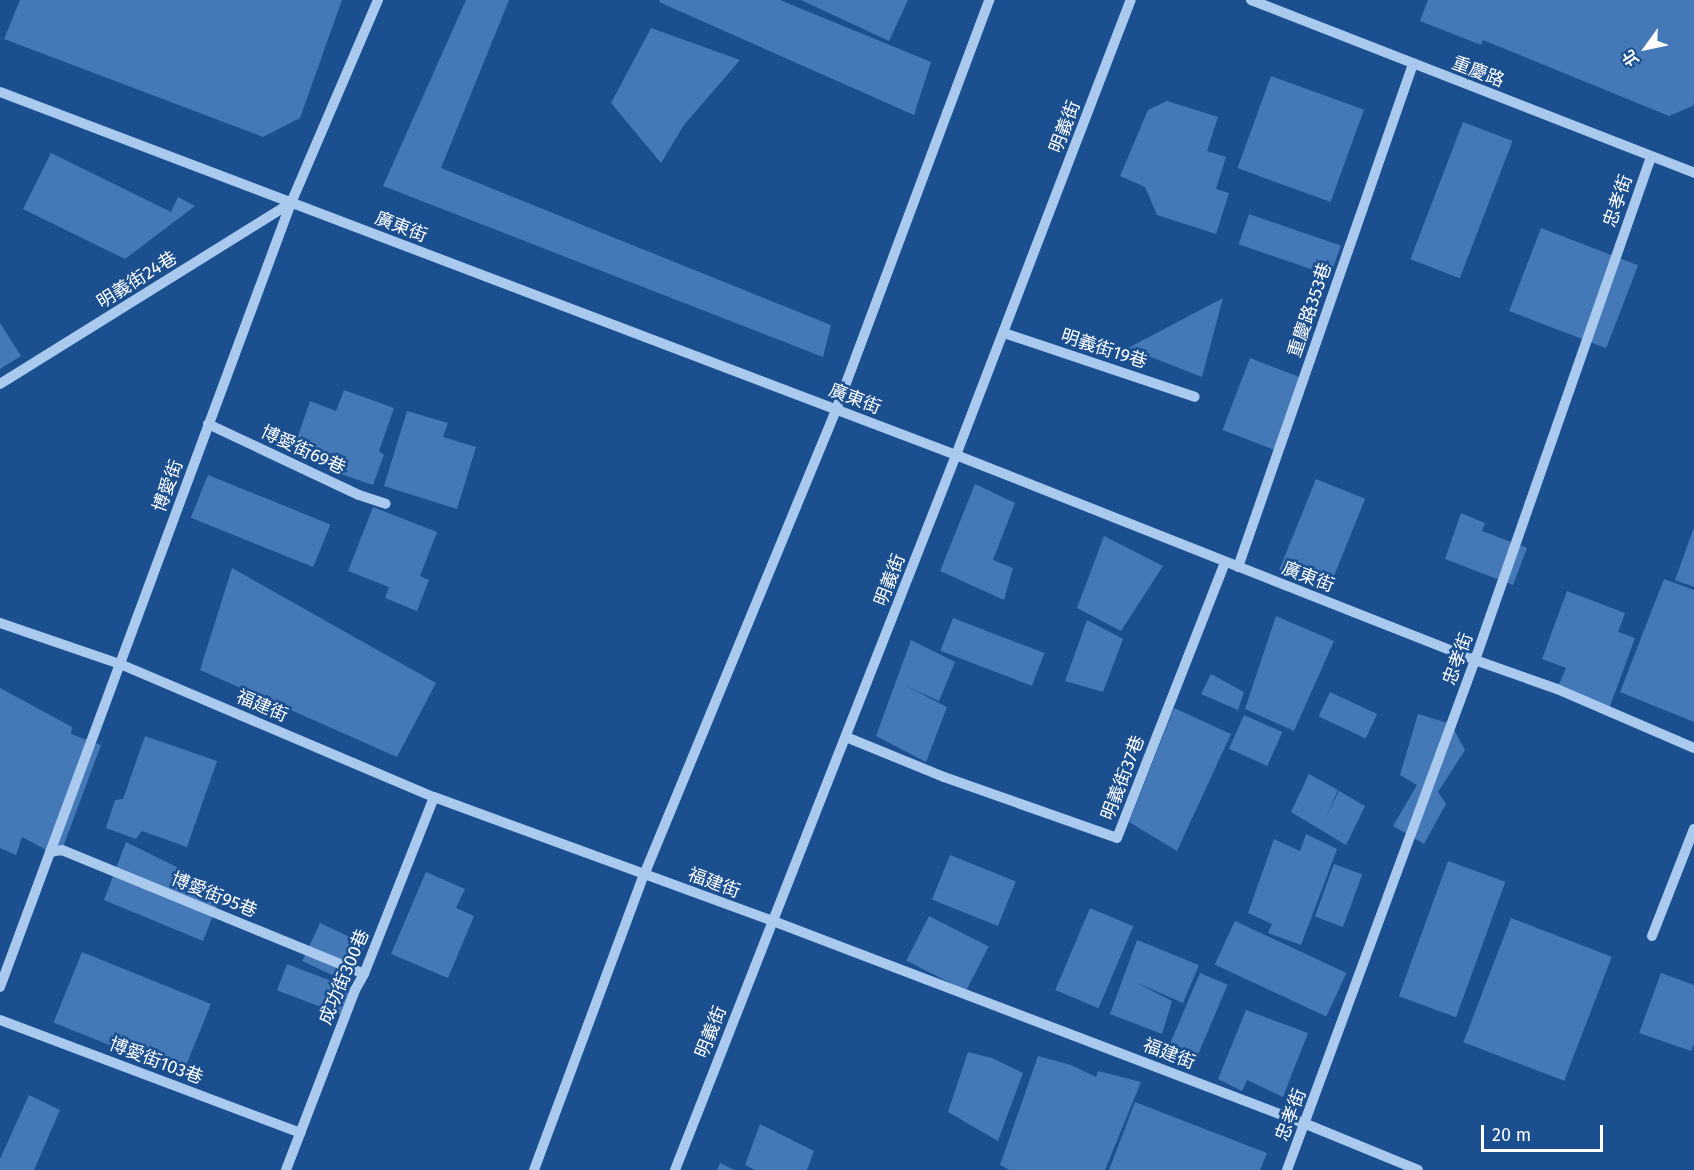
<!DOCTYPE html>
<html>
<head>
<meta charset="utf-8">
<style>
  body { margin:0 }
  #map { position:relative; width:1694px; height:1170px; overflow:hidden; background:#1b4f8f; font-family:"Fira Sans","Noto Sans TC",sans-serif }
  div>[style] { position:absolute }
  .building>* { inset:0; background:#4478b7; transform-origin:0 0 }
  .minor>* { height:10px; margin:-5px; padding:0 5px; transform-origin:5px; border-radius:5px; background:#a9c9ee }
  span { translate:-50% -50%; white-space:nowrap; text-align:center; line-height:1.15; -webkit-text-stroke:5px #1b4f8f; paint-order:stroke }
  .street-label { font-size:18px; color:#fff }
  .north { position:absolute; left:1616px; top:18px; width:60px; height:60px; -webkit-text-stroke:4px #1b4f8f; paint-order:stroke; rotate:237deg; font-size:16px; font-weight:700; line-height:24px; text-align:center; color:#fff }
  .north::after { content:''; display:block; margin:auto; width:21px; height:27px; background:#fff; clip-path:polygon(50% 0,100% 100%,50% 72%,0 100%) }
  .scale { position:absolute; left:1481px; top:1125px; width:122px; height:27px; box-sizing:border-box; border:3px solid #fff; border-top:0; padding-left:8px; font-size:18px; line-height:21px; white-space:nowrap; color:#fff; -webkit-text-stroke:4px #1b4f8f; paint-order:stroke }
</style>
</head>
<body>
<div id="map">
  <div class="building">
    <div style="clip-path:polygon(20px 0,342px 0,300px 118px,263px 137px,4px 39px)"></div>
    <div style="clip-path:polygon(466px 0,509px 0,441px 168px,831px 325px,823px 357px,383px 186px)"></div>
    <div style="clip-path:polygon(660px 0,780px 0,931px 62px,914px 115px,659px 2px)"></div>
    <div style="clip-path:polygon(801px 0,908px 0,889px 41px)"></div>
    <div style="clip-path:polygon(1428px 0,1694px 0,1694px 103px,1693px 106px,1669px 116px,1483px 40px,1481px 45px,1420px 21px)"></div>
    <div style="clip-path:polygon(651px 28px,740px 60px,684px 125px,661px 163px,611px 103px)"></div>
    <div style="left:1271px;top:76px;width:99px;height:98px;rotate:20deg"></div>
    <div style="clip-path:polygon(1167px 101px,1218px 117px,1207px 151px,1226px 157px,1216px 189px,1229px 193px,1216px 234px,1157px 215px,1145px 187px,1120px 176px,1148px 110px)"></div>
    <div style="left:1463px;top:122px;width:53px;height:147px;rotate:21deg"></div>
    <div style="clip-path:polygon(51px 153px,171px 212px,178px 197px,195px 206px,125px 259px,23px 209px)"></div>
    <div style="left:1249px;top:214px;width:97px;height:32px;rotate:19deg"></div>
    <div style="left:1541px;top:228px;width:104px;height:89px;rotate:21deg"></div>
    <div style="clip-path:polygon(1223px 298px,1202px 377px,1128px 348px)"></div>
    <div style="clip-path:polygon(0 323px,21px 356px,0 369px)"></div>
    <div style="left:1250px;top:358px;width:57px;height:77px;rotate:21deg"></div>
    <div style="clip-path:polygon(344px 390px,394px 408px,379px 451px,384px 455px,373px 485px,341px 474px,335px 456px,296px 442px,310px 401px,336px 411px)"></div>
    <div style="clip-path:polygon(407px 411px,448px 423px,443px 437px,476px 447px,457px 509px,384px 486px)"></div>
    <div style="left:208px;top:475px;width:132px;height:46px;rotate:22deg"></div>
    <div style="left:1316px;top:479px;width:53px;height:98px;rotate:22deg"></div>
    <div style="clip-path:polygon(975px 484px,1015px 503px,993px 560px,1013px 568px,1004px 600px,940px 571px)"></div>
    <div style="clip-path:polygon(373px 507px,437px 532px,420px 576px,429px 580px,417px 611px,385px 598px,389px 587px,348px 571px)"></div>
    <div style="clip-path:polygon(1461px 513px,1485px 523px,1482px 531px,1527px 548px,1513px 585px,1445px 559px)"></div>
    <div style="clip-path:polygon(1694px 527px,1694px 587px,1675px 580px)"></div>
    <div style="clip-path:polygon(1104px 536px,1163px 566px,1121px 631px,1077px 608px)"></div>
    <div style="clip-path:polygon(232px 568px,436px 683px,397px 757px,200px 670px)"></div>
    <div style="clip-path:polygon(1664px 579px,1694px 590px,1694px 722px,1620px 692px)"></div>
    <div style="clip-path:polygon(1567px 591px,1625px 613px,1618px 632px,1635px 638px,1609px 709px,1557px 689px,1566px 668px,1542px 659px)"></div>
    <div style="clip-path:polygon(1276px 616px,1334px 641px,1294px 731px,1245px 709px)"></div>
    <div style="left:953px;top:618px;width:98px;height:35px;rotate:21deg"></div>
    <div style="clip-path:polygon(1087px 620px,1123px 639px,1103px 692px,1065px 681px)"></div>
    <div style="clip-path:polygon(911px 640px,955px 662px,939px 701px,906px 686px,947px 707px,926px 762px,876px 736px)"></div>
    <div style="clip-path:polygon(1211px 674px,1244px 692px,1238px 710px,1201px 694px)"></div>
    <div style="clip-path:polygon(0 688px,72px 727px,71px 734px,101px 745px,62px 850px,50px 852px,22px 837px,16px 855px,0 848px)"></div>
    <div style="left:1330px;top:692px;width:52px;height:27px;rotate:25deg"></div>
    <div style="clip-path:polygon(1174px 708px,1231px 734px,1177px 851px,1129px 822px)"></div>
    <div style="clip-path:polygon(1418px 714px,1451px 724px,1465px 750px,1438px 792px,1446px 804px,1424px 844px,1393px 826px,1417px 785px,1400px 775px)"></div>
    <div style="left:1244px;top:715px;width:42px;height:37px;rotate:24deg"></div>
    <div style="clip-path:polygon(145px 736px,217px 761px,187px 847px,142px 831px,136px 839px,106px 828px,115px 800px,123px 799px)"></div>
    <div style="clip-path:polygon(1309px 774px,1338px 790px,1326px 817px,1339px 791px,1365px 806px,1346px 845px,1291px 812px)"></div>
    <div style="clip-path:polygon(1306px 834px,1337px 849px,1301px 945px,1268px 933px,1272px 924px,1248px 913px,1274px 839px,1300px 851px)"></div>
    <div style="clip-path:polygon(126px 842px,223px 890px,203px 941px,104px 900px)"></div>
    <div style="left:950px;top:855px;width:71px;height:48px;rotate:22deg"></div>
    <div style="left:1448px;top:861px;width:61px;height:144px;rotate:20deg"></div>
    <div style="left:1334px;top:864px;width:30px;height:56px;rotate:20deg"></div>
    <div style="clip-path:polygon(426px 872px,465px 889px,456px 908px,474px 916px,448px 978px,391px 954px)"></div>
    <div style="left:1090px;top:908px;width:47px;height:89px;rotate:23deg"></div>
    <div style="left:929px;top:916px;width:67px;height:50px;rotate:27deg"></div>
    <div style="left:1511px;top:918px;width:108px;height:133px;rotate:21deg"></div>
    <div style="left:1235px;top:921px;width:123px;height:48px;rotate:25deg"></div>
    <div style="left:320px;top:923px;width:50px;height:42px;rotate:25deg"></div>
    <div style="clip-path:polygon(1137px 940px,1199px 965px,1183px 1003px,1135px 982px,1172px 1001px,1162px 1034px,1110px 1014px)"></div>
    <div style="left:82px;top:952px;width:139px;height:76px;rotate:22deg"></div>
    <div style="left:287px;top:964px;width:73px;height:28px;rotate:21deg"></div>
    <div style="left:1200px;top:973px;width:30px;height:76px;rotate:23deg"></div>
    <div style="clip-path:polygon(1661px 973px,1694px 985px,1694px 1044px,1691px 1051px,1639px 1033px)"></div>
    <div style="clip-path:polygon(1246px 1010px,1308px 1033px,1283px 1097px,1247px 1080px,1242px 1091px,1218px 1079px)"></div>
    <div style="clip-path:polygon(968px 1052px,992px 1058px,1023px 1073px,998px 1141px,948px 1112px)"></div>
    <div style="clip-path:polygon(1038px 1056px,1071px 1065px,1096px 1077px,1098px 1071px,1141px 1082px,1105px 1170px,1010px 1170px,1000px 1165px)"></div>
    <div style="clip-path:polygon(29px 1095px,60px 1110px,34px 1170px,0 1170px,0 1159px)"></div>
    <div style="clip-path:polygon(1135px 1102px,1267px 1153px,1260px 1170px,1109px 1170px)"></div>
    <div style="clip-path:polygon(760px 1124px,814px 1151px,807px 1170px,755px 1170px,745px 1165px)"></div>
    <div style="clip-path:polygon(720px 1163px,735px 1170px,717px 1170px)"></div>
  </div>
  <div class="minor">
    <div style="left:1251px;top:0;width:476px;rotate:21.3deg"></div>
    <div style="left:0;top:92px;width:1023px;rotate:20.79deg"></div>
    <div style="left:956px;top:455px;width:558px;rotate:21.55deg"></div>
    <div style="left:1475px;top:660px;width:87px;rotate:19.5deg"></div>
    <div style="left:1557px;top:689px;width:149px;rotate:23.3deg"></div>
    <div style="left:1004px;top:333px;width:201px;rotate:18.5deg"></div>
    <div style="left:0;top:384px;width:343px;rotate:-31.9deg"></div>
    <div style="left:208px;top:424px;width:167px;rotate:25.2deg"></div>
    <div style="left:359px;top:495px;width:28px;rotate:18deg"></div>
    <div style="left:1238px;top:567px;width:533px;rotate:-70.82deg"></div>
    <div style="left:0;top:623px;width:127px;rotate:18.9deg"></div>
    <div style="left:120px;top:664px;width:341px;rotate:23deg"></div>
    <div style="left:434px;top:797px;width:361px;rotate:20.1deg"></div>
    <div style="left:773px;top:921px;width:570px;rotate:20.85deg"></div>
    <div style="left:1306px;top:1124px;width:121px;rotate:22.3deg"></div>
    <div style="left:846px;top:737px;width:106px;rotate:22.2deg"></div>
    <div style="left:944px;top:777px;width:183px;rotate:19.4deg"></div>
    <div style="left:1117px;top:838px;width:296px;rotate:-68.6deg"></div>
    <div style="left:50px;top:852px;width:12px;rotate:-9deg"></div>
    <div style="left:62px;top:850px;width:326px;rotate:22.3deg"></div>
    <div style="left:1652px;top:936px;width:115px;rotate:-68.6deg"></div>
    <div style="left:0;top:987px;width:836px;rotate:-69.64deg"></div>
    <div style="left:291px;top:203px;width:221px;rotate:-66.8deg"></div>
    <div style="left:0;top:1020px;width:321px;rotate:20.6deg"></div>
    <div style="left:286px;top:1170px;width:193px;rotate:-69deg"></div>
    <div style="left:355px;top:990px;width:18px;rotate:-61deg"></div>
    <div style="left:364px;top:974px;width:190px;rotate:-68.4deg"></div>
    <div style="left:534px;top:1170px;width:315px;rotate:-69.6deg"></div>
    <div style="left:644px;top:875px;width:503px;rotate:-67.56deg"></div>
    <div style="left:836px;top:410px;width:438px;rotate:-69.5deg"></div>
    <div style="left:675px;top:1170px;width:768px;rotate:-68.54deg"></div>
    <div style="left:956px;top:455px;width:487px;rotate:-69deg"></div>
    <div style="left:1287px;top:1170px;width:544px;rotate:-69.76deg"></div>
    <div style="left:1475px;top:660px;width:533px;rotate:-70.72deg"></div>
  </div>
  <div class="street-label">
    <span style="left:1478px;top:72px;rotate:21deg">重慶路</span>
    <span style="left:1065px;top:127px;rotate:-69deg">明義街</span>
    <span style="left:1618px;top:201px;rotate:-71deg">忠孝街</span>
    <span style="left:401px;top:227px;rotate:21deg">廣東街</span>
    <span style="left:137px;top:280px;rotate:-32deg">明義街24巷</span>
    <span style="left:1310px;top:310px;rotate:-71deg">重慶路353巷</span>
    <span style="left:1104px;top:349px;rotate:18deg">明義街19巷</span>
    <span style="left:855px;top:399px;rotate:21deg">廣東街</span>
    <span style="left:303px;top:450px;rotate:25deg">博愛街69巷</span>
    <span style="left:168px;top:486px;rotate:-70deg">博愛街</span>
    <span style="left:1308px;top:577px;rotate:21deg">廣東街</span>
    <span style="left:890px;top:580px;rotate:-69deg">明義街</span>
    <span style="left:1458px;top:659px;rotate:-70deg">忠孝街</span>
    <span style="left:262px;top:706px;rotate:23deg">福建街</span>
    <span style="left:1123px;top:778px;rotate:-69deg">明義街37巷</span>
    <span style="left:714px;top:883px;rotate:20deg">福建街</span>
    <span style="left:214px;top:895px;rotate:22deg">博愛街95巷</span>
    <span style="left:344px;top:977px;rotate:-67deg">成功街300巷</span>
    <span style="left:711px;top:1032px;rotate:-68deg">明義街</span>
    <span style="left:1169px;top:1054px;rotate:21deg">福建街</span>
    <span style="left:156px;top:1061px;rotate:21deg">博愛街103巷</span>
    <span style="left:1291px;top:1115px;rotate:-69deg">忠孝街</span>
  </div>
  <div class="north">北</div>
  <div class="scale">20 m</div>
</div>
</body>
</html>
